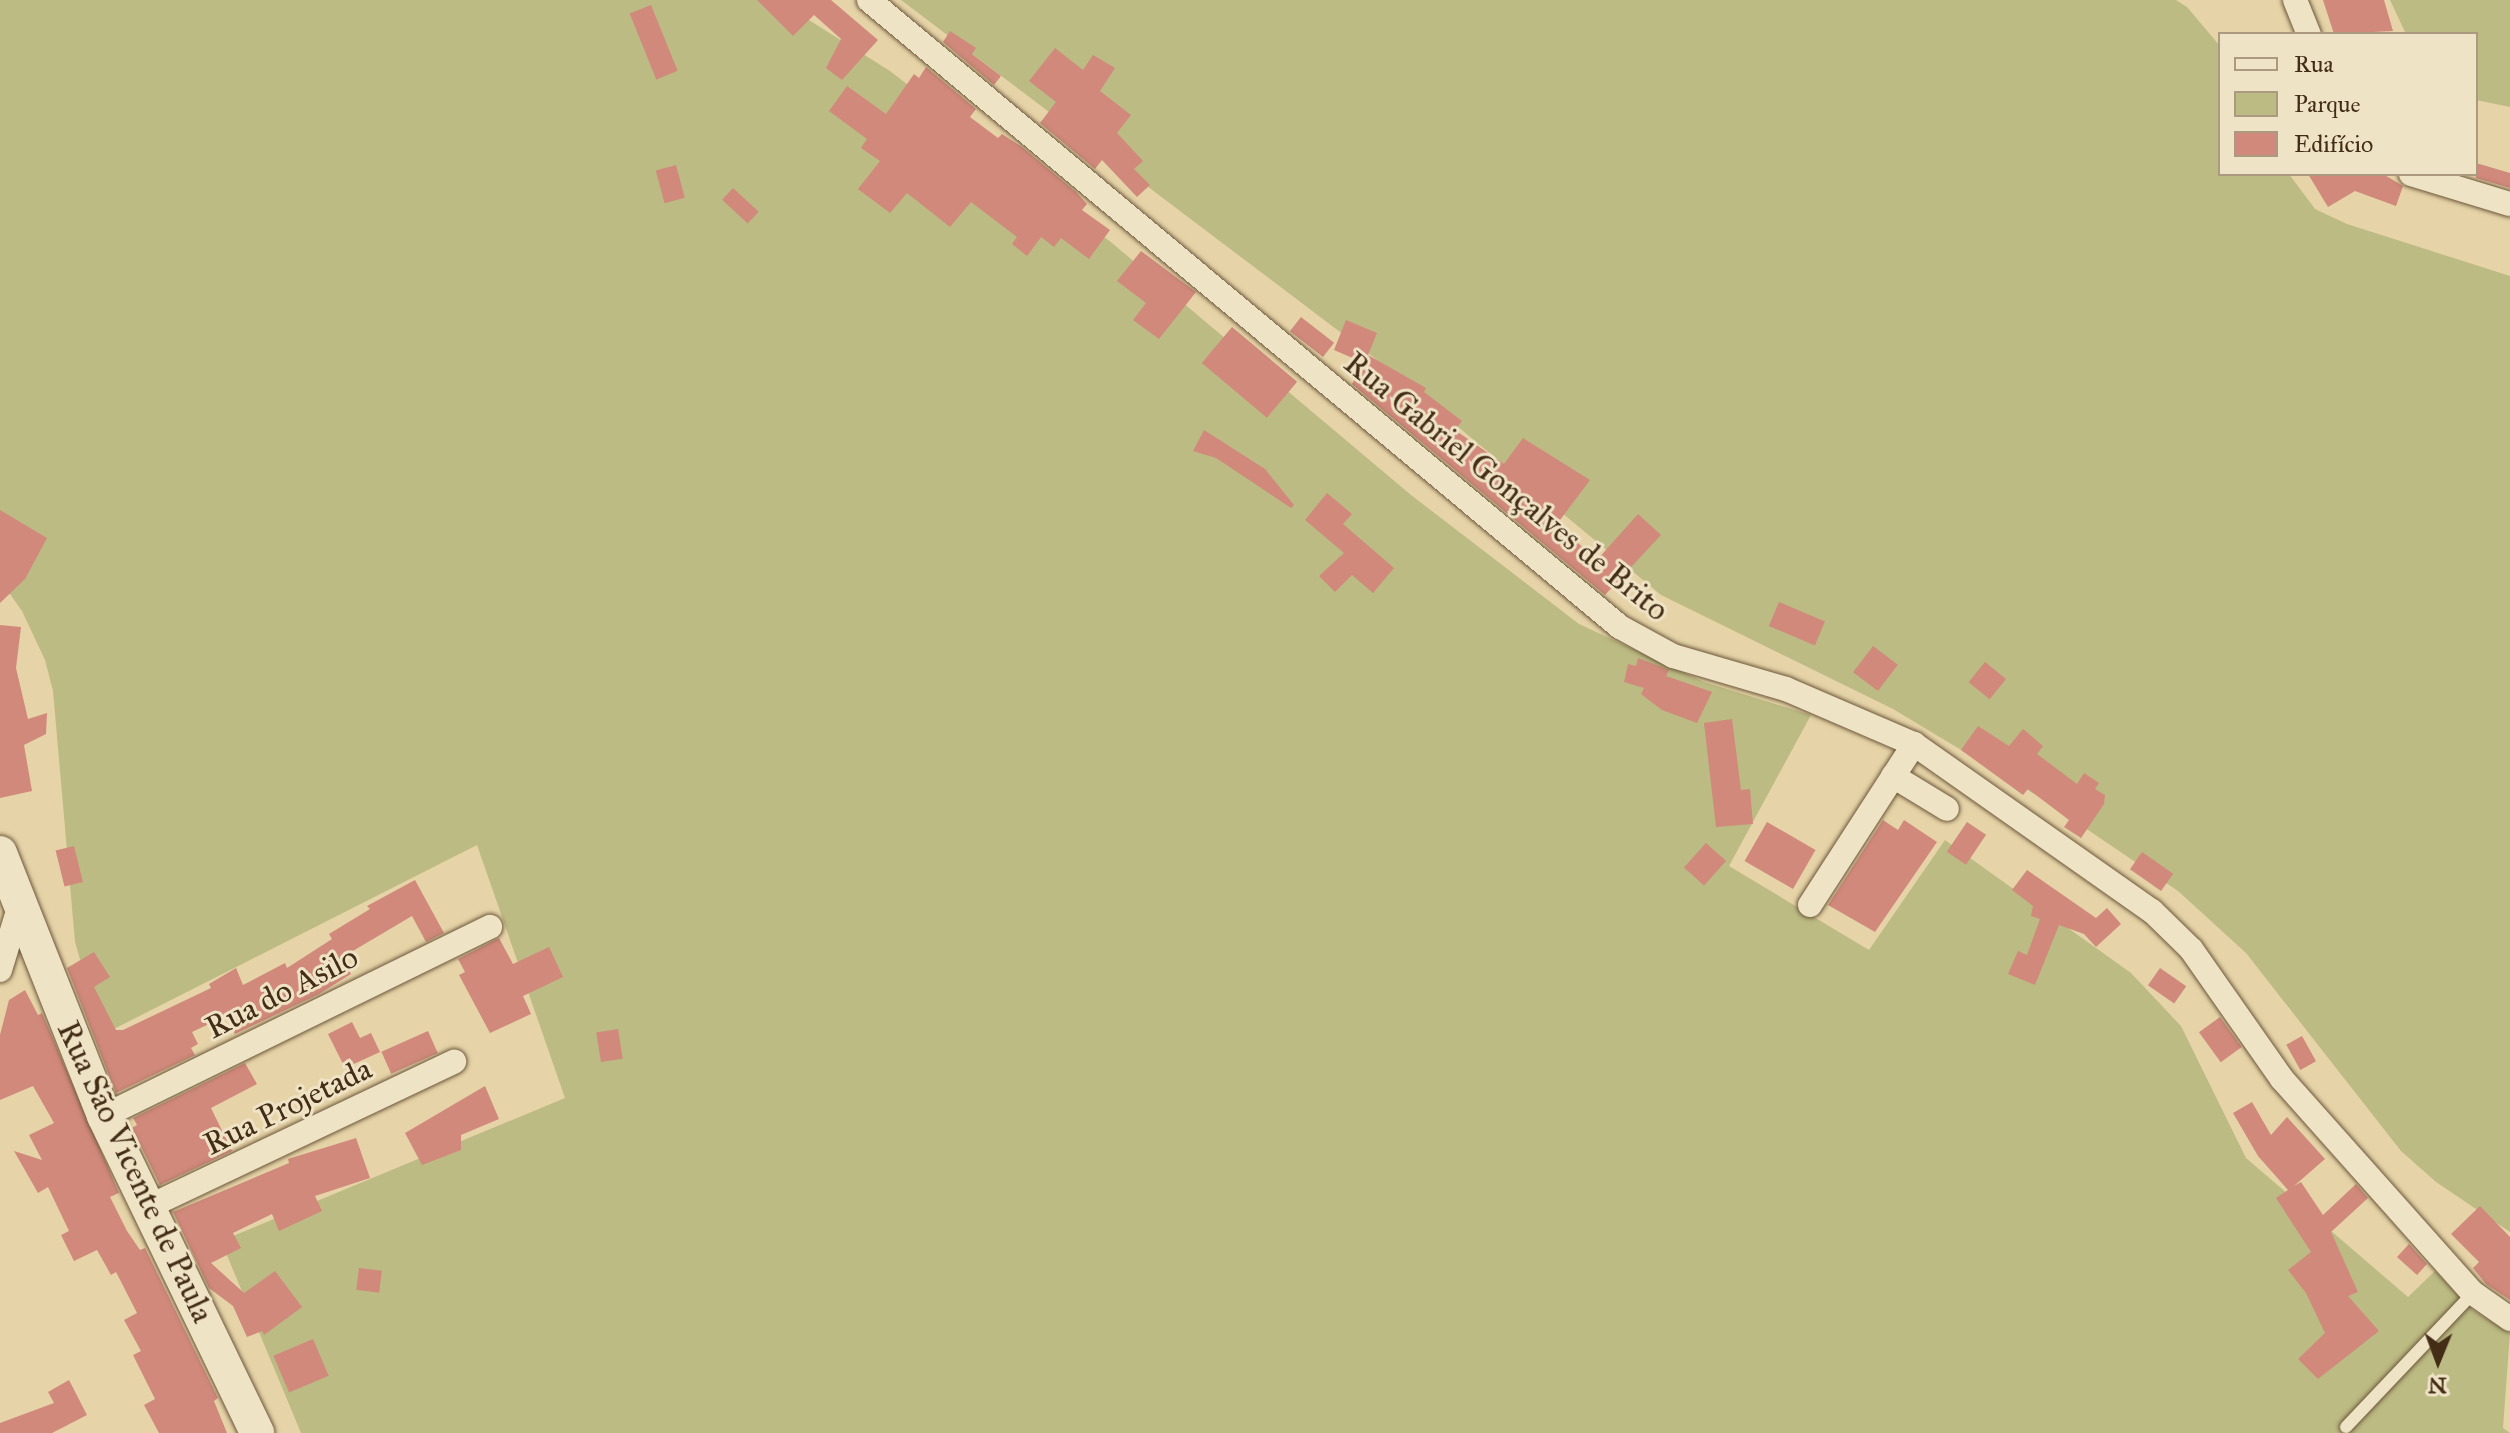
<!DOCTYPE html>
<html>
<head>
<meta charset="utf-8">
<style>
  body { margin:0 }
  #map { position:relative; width:2510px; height:1433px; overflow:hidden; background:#e6d4a8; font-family:"IM FELL Great Primer",serif }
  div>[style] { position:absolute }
  .green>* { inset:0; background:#bcbb83 }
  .building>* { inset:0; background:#d0897b; transform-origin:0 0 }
  .roads { filter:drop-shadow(0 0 2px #6c573a) drop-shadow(0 0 2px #6c573a) }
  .lane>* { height:12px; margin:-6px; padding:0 6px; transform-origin:6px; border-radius:6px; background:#efe3c6 }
  .street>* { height:24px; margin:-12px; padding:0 12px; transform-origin:12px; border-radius:12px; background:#efe3c6 }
  .secondary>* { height:34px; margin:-17px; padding:0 17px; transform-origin:17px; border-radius:17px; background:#efe3c6 }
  span { translate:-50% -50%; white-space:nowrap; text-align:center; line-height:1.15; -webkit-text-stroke:6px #efe3c6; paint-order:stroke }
  .street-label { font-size:32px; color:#442d16 }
  .legend { position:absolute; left:2218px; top:32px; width:260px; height:144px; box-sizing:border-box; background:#efe3c6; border:2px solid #ab9a80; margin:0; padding:10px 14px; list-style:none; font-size:24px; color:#442d16 }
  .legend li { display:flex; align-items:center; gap:16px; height:40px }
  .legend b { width:40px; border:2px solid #ab9a80 }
  .north { position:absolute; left:2398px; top:1321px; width:80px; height:80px; -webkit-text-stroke:6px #efe3c6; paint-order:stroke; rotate:181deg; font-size:22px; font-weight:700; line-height:32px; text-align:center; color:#442d16 }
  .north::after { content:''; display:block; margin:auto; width:28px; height:36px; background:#442d16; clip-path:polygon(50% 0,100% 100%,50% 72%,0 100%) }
</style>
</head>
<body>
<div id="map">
  <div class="green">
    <div style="clip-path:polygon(0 0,777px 0,890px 71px,1112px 243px,1411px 495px,1579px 624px,1704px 682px,1811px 715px,1729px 866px,1869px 950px,1945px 840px,2131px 973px,2181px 1026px,2246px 1158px,2408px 1297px,2435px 1271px,2471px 1309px,2510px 1333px,2503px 1428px,2510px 1433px,301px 1433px,221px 1241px,565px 1098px,477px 845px,102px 1035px,75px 942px,53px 691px,45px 660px,22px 611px,0 580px)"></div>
    <div style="clip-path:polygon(901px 0,2176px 0,2187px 7px,2220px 46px,2220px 174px,2289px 174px,2315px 209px,2347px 224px,2510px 276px,2510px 1232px,2436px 1182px,2401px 1151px,2246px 953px,2178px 891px,2041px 798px,1893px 709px,1661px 595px,1381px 363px)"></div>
    <div style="clip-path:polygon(2390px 0,2510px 0,2510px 107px,2476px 100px,2476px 34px,2406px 34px)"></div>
  </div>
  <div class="building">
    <div style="clip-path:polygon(757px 0,831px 0,878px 40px,842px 80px,826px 68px,841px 39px,814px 15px,793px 36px)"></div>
    <div style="clip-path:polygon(2323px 0,2384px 0,2393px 31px,2334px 34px)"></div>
    <div style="left:651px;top:5px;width:71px;height:23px;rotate:68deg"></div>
    <div style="clip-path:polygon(950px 31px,976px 48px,972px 54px,1001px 76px,994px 85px,943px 42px)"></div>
    <div style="clip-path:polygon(1055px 48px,1083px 70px,1093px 55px,1115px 68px,1100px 91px,1131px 115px,1117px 133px,1143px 161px,1134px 169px,1150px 185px,1137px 197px,1102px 160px,1095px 169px,1040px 123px,1056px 102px,1029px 81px)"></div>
    <div style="clip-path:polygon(926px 67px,976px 109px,970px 117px,998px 138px,1002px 134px,1022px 147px,1076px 192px,1087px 204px,1082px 210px,1110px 230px,1089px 259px,1061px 238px,1054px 247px,1041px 237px,1027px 256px,1012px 244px,1017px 237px,971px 202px,950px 227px,907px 193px,890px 213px,858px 189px,880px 161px,861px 148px,867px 139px,829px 111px,847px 86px,886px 114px,914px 74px,919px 78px)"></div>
    <div style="clip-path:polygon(2476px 163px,2510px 173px,2510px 188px,2476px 178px)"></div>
    <div style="left:676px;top:165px;width:34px;height:21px;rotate:75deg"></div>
    <div style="clip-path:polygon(2308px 174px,2383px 174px,2403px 186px,2396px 206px,2355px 191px,2328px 207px)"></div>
    <div style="left:733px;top:188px;width:35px;height:16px;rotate:43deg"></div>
    <div style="clip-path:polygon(1141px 251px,1196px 292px,1159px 339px,1133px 320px,1146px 303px,1117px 281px)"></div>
    <div style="left:1301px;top:317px;width:42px;height:18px;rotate:38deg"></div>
    <div style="clip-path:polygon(1346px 320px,1377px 333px,1368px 355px,1426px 388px,1424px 392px,1462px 421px,1455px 430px,1504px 464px,1523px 438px,1590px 480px,1557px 524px,1597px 560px,1638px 514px,1661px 535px,1605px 595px,1352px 384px,1364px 363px,1334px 350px)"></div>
    <div style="left:1232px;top:327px;width:85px;height:47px;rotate:40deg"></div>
    <div style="clip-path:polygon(1204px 430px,1265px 469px,1294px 505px,1291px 508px,1216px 458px,1193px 451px)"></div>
    <div style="clip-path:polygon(1327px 493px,1352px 514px,1343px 524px,1394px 568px,1373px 593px,1352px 575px,1335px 592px,1319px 576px,1344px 553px,1305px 520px)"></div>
    <div style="clip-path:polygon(0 510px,47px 538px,25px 579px,0 603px)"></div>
    <div style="left:1779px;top:602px;width:50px;height:26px;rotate:23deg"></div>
    <div style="clip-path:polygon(0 625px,21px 627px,16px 668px,28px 719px,47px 713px,46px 734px,24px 745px,32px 791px,0 798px)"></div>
    <div style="left:1873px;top:646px;width:31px;height:33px;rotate:37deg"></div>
    <div style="clip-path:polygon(1638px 658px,1669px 670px,1666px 676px,1712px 692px,1697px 723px,1662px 710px,1641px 694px,1644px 688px,1624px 682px,1628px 664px,1636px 666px)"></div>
    <div style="left:1985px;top:662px;width:27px;height:26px;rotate:39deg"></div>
    <div style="clip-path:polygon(1732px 719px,1741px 790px,1750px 789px,1753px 824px,1716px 827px,1704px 723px)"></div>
    <div style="clip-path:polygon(1978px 726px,2009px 746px,2023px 729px,2043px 746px,2037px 754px,2077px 784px,2084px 773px,2099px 783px,2095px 789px,2105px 795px,2104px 804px,2081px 838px,2064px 827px,2069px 820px,2028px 789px,2023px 795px,1961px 750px)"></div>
    <div style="clip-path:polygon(1883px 820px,1898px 830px,1904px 820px,1937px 842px,1875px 932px,1828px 905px)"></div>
    <div style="left:1767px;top:822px;width:56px;height:45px;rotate:30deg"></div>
    <div style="left:1967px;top:822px;width:23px;height:36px;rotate:34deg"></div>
    <div style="left:1706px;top:843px;width:27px;height:33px;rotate:42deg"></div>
    <div style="left:74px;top:846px;width:37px;height:19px;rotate:76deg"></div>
    <div style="left:2142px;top:852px;width:38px;height:21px;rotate:35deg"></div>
    <div style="clip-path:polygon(2027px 870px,2096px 918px,2107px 908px,2121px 924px,2096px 947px,2084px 934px,2059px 925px,2035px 985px,2008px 974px,2018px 951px,2027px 955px,2040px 919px,2031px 916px,2033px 906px,2012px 890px)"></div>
    <div style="clip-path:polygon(415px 880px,444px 933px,426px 942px,412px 916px,341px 958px,351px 974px,319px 994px,235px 1034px,226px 1016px,192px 1032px,198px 1044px,191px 1048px,195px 1055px,116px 1093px,67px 968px,94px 952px,110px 977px,94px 987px,116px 1030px,123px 1030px,211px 988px,209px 984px,236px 968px,243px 985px,285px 963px,287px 968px,332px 939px,329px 934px,370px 909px,367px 906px)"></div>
    <div style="clip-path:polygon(499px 938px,513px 964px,549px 947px,563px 977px,523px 996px,531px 1014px,490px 1033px,459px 975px,465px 972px,458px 959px)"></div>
    <div style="left:2160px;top:968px;width:32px;height:21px;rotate:35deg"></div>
    <div style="clip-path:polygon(25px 990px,38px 1015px,42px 1013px,119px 1193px,110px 1197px,127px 1231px,140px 1250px,145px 1248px,218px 1398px,214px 1401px,227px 1433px,159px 1433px,144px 1405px,155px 1399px,133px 1355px,141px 1351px,124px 1320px,137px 1313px,116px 1272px,111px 1275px,97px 1250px,74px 1261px,61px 1235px,69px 1231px,48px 1187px,38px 1193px,14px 1151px,42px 1160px,29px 1135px,54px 1123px,33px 1086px,0 1100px,0 1035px,9px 1000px)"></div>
    <div style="left:2220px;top:1017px;width:37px;height:26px;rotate:54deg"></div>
    <div style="clip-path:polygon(352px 1022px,360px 1038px,371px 1033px,380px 1052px,345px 1068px,328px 1034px)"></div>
    <div style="left:618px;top:1029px;width:30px;height:22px;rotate:81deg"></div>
    <div style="left:428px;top:1031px;width:24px;height:51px;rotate:66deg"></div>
    <div style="left:2302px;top:1036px;width:29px;height:18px;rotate:61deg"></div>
    <div style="clip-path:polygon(245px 1063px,257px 1084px,211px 1108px,232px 1151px,160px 1185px,132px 1128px,137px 1125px,133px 1118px)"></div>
    <div style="clip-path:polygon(485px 1086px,499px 1119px,461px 1135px,461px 1150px,422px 1165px,405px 1133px)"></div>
    <div style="clip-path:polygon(2252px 1102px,2271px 1135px,2287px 1117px,2325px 1159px,2294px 1186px,2301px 1182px,2323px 1215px,2356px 1184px,2368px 1198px,2331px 1232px,2358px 1292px,2348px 1296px,2379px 1331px,2318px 1379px,2298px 1359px,2325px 1333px,2306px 1293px,2288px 1270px,2311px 1252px,2276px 1198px,2288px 1190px,2258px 1156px,2233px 1113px)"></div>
    <div style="clip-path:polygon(356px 1138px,370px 1178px,315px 1196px,322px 1211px,279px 1231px,272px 1214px,233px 1233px,241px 1248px,211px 1263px,244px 1293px,275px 1271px,302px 1307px,264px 1335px,262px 1331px,247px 1337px,233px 1306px,209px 1288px,173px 1212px,289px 1163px,288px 1159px)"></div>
    <div style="clip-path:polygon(2480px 1206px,2510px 1237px,2510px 1300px,2486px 1284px,2473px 1268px,2479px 1262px,2451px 1234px)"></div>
    <div style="clip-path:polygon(2409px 1244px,2427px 1264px,2417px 1275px,2397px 1257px)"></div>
    <div style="left:359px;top:1268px;width:23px;height:22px;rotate:7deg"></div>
    <div style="left:313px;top:1339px;width:40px;height:43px;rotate:67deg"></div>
    <div style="clip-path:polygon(69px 1380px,87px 1415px,52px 1433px,0 1433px,0 1423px,54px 1403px,48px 1392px)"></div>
  </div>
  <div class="roads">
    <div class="lane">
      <div style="left:2346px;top:1427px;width:185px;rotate:-46.5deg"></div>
    </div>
    <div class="street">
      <div style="left:869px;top:0;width:978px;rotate:39.86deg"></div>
      <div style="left:1620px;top:627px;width:60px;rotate:28.7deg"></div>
      <div style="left:1673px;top:656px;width:118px;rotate:16.3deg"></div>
      <div style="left:1786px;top:689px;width:139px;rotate:23.3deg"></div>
      <div style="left:1914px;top:744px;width:291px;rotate:35.1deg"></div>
      <div style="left:2152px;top:911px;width:54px;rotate:44.3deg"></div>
      <div style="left:2191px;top:949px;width:159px;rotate:55deg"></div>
      <div style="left:2282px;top:1079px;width:287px;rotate:48.3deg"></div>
      <div style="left:2473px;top:1293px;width:45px;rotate:35.1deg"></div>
      <div style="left:2295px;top:0;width:37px;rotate:68deg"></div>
      <div style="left:2411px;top:174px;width:103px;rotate:16.9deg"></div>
      <div style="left:1893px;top:776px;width:63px;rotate:31.4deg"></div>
      <div style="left:1810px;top:905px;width:192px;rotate:-57.1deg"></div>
      <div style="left:0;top:970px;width:65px;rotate:-73deg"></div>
      <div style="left:104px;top:1116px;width:430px;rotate:-26.1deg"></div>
      <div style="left:148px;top:1207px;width:339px;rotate:-25.4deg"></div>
    </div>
    <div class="secondary">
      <div style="left:0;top:853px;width:283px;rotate:68.4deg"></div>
      <div style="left:104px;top:1116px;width:352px;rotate:64.2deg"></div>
    </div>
  </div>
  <div class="street-label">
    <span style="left:1506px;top:487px;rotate:39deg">Rua Gabriel Gonçalves de Brito</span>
    <span style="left:282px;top:993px;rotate:-27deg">Rua do Asilo</span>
    <span style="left:288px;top:1107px;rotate:-26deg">Rua Projetada</span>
    <span style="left:135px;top:1172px;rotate:65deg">Rua São Vicente de Paula</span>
  </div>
  <ul class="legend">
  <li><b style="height:10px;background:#efe3c6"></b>Rua</li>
  <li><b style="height:22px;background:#bcbb83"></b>Parque</li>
  <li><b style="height:22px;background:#d0897b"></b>Edifício</li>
  </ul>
  <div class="north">N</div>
</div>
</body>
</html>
